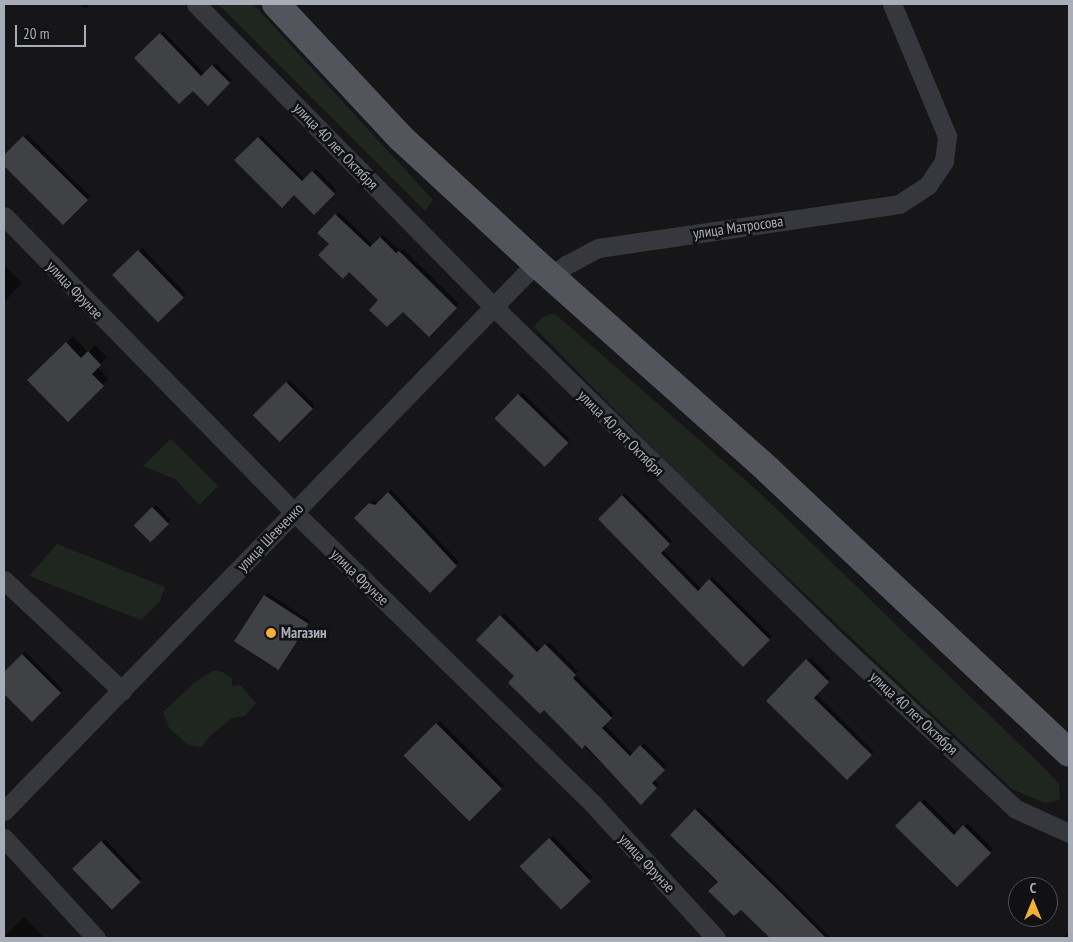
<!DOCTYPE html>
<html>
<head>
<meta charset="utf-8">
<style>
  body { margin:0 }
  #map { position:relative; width:1073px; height:942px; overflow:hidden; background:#161618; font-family:"PT Sans Narrow",sans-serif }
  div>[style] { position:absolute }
  .green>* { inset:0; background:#1e261f }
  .shadow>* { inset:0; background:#0007; transform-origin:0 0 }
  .building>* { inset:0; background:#404145; transform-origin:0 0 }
  .minor>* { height:19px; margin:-9.5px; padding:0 9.5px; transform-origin:9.5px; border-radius:9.5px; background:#37383d }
  .primary>* { height:28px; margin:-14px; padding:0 14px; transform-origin:14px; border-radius:14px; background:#53555c }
  .dots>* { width:14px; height:14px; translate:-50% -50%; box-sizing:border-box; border:2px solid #111113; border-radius:50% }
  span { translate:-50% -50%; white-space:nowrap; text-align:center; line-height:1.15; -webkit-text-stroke:5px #111113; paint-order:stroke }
  .street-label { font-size:15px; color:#a8adb8 }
  .poi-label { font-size:15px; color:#a8adb8; font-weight:700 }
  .left { translate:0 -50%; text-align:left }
  .frame { position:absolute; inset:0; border:5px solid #a8adb8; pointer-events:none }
  .north { position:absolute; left:1008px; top:877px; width:50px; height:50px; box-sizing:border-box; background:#111113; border:1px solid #4d4f55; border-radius:50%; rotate:0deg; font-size:14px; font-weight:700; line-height:20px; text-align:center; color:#a8adb8 }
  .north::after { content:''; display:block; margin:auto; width:18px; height:22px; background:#f2b134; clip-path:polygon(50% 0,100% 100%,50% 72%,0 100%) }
  .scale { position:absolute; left:15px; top:25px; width:71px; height:22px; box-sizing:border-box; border:2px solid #a8adb8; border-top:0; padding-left:6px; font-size:15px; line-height:18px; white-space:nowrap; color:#a8adb8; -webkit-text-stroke:4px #111113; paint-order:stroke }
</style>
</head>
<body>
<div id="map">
  <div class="green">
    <div style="clip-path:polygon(218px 4px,253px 4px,433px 200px,425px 211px)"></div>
    <div style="clip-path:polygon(554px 313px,759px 492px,1039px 763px,1059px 784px,1060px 800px,1045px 803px,1012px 789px,687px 483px,534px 327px,542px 317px)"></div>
    <div style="clip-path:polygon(171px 439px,218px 486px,199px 505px,175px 479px,143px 466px)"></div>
    <div style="clip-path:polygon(57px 544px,165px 587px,160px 601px,141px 620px,29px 576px)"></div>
    <div style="clip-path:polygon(212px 671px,221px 671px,232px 678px,232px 686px,240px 685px,256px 703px,245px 716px,232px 718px,209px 737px,202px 747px,188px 745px,169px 728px,163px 712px,194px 683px)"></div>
  </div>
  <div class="shadow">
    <div style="clip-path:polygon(80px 4px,91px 4px,85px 9px)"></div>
    <div style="clip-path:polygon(163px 31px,205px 74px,216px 63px,232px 80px,208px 104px,193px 89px,136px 58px)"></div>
    <div style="clip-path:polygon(27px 134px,90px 196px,63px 223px,4px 165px,4px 157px)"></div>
    <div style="clip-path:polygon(261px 135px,305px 179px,316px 169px,337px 190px,314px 213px,294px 193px,236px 160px)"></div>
    <div style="clip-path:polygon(339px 212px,373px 245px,383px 235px,400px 251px,403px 249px,459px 304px,429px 335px,403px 310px,380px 300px,319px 233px)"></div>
    <div style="left:142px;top:248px;width:64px;height:39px;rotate:46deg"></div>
    <div style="clip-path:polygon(4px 265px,22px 283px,4px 302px)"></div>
    <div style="clip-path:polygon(73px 336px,88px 352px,95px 345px,107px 357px,97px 367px,109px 379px,68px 420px,28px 380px)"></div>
    <div style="left:290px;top:380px;width:36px;height:50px;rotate:46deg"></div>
    <div style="left:522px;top:392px;width:68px;height:37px;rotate:45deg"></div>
    <div style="clip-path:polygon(391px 490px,459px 562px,430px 592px,356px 518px,373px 500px,378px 503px)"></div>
    <div style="clip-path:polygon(625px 493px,672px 541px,663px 550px,702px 589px,712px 577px,772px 636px,743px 665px,599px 519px)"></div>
    <div style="left:156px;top:505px;width:21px;height:29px;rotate:45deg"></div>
    <div style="clip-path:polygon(268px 593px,310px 621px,281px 665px,265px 596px)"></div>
    <div style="clip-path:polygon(504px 613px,541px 650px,549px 642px,578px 671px,575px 674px,614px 714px,604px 724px,633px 754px,644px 743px,667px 766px,654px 780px,659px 784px,641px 803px,478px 640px)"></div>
    <div style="clip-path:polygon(25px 651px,63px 690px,32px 720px,4px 692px,4px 673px)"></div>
    <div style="clip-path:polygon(810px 657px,831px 678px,816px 694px,874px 752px,847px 779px,768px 701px)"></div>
    <div style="left:440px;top:721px;width:91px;height:49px;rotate:45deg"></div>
    <div style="clip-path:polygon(924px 799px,958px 833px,967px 823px,993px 849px,957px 885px,897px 826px)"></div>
    <div style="clip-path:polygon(699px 807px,831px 938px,773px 938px,741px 908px,671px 835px)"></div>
    <div style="left:553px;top:836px;width:57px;height:45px;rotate:46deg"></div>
    <div style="left:105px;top:839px;width:54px;height:42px;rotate:47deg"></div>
    <div style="clip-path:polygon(24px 917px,44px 938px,4px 938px,4px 937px)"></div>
    <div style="clip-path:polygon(1069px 932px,1069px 938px,1063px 938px)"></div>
  </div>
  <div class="building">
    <div style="clip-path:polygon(160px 33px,201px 76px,212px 65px,230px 83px,208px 106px,193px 91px,179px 104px,134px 58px)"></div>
    <div style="clip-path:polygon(23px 136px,88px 200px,63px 225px,4px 166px,4px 155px)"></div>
    <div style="clip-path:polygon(258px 137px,302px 181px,312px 171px,335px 194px,314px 215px,294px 195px,282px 208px,234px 160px)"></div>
    <div style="clip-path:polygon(335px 214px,370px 247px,380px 237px,396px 253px,399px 251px,457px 308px,429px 337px,403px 312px,387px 327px,369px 310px,378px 300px,349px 272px,343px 279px,318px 255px,329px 244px,317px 233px)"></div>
    <div style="left:138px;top:250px;width:66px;height:36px;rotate:46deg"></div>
    <div style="clip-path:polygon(66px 342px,81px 358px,88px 351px,101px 365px,92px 374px,104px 386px,68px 422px,27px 380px)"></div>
    <div style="left:286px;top:382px;width:38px;height:47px;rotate:45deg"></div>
    <div style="left:518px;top:394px;width:70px;height:34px;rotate:44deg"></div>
    <div style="clip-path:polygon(388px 492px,457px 566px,430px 593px,354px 518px,369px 503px,375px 505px)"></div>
    <div style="clip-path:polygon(622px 495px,670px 544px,661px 553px,698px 591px,709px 579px,770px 640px,743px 667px,598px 519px)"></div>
    <div style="left:152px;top:507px;width:24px;height:26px;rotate:45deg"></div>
    <div style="left:264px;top:595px;width:53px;height:55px;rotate:33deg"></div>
    <div style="clip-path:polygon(500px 615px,537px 652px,545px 644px,576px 675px,573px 678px,612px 718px,602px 728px,630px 756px,640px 745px,665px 770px,652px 783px,657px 788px,641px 805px,585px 745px,582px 749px,544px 710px,540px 714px,508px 683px,514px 676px,476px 640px)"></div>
    <div style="clip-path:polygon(22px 654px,61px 693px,32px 722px,4px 694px,4px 672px)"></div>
    <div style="clip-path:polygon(806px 659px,829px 682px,814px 698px,872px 755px,847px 780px,766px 701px)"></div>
    <div style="left:436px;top:723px;width:93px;height:46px;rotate:45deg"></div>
    <div style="clip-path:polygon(920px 801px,954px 835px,963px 825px,991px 853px,957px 887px,895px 826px)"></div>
    <div style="clip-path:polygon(695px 809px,769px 881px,826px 938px,770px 938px,741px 910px,734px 916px,708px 891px,718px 882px,670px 835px)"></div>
    <div style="left:549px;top:838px;width:60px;height:41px;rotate:46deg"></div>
    <div style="left:101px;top:841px;width:57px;height:40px;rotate:46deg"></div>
  </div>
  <div class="minor">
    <div style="left:196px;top:4px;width:424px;rotate:45.5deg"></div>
    <div style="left:493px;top:306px;width:475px;rotate:44.3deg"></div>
    <div style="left:833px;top:638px;width:250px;rotate:43.1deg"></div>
    <div style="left:1016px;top:809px;width:58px;rotate:24.4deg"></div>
    <div style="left:4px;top:216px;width:414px;rotate:45.6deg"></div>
    <div style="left:294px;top:512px;width:419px;rotate:44.3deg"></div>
    <div style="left:594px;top:805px;width:180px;rotate:47.5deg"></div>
    <div style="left:551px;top:277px;width:19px;rotate:-39deg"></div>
    <div style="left:566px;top:265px;width:36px;rotate:-28deg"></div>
    <div style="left:598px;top:248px;width:304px;rotate:-8.3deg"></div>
    <div style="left:899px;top:204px;width:35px;rotate:-33deg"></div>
    <div style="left:928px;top:185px;width:29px;rotate:-56deg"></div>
    <div style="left:944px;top:161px;width:25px;rotate:-83deg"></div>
    <div style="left:947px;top:136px;width:143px;rotate:-112.6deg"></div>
    <div style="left:4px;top:580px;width:162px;rotate:43.2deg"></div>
    <div style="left:4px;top:811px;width:764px;rotate:-45.85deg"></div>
    <div style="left:4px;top:838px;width:136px;rotate:47.4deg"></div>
  </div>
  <div class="primary">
    <div style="left:276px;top:4px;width:183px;rotate:47deg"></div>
    <div style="left:401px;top:138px;width:184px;rotate:42.8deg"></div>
    <div style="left:536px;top:263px;width:311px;rotate:41.7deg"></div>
    <div style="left:768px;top:470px;width:413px;rotate:43.2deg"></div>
  </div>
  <div class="dots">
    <div style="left:271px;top:633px;background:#f2b134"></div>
  </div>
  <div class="street-label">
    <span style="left:336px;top:146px;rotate:46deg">улица 40 лет Октября</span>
    <span style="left:738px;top:227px;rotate:-8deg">улица Матросова</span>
    <span style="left:75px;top:290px;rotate:46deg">улица Фрунзе</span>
    <span style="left:621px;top:433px;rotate:45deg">улица 40 лет Октября</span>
    <span style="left:270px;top:537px;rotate:-46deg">улица Шевченко</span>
    <span style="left:360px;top:577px;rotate:44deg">улица Фрунзе</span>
    <span style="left:914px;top:713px;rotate:43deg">улица 40 лет Октября</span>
    <span style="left:647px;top:863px;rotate:47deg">улица Фрунзе</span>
  </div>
  <div class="poi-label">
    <span class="left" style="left:281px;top:633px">Магазин</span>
  </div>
  <div class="frame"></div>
  <div class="north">С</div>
  <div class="scale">20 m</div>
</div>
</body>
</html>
